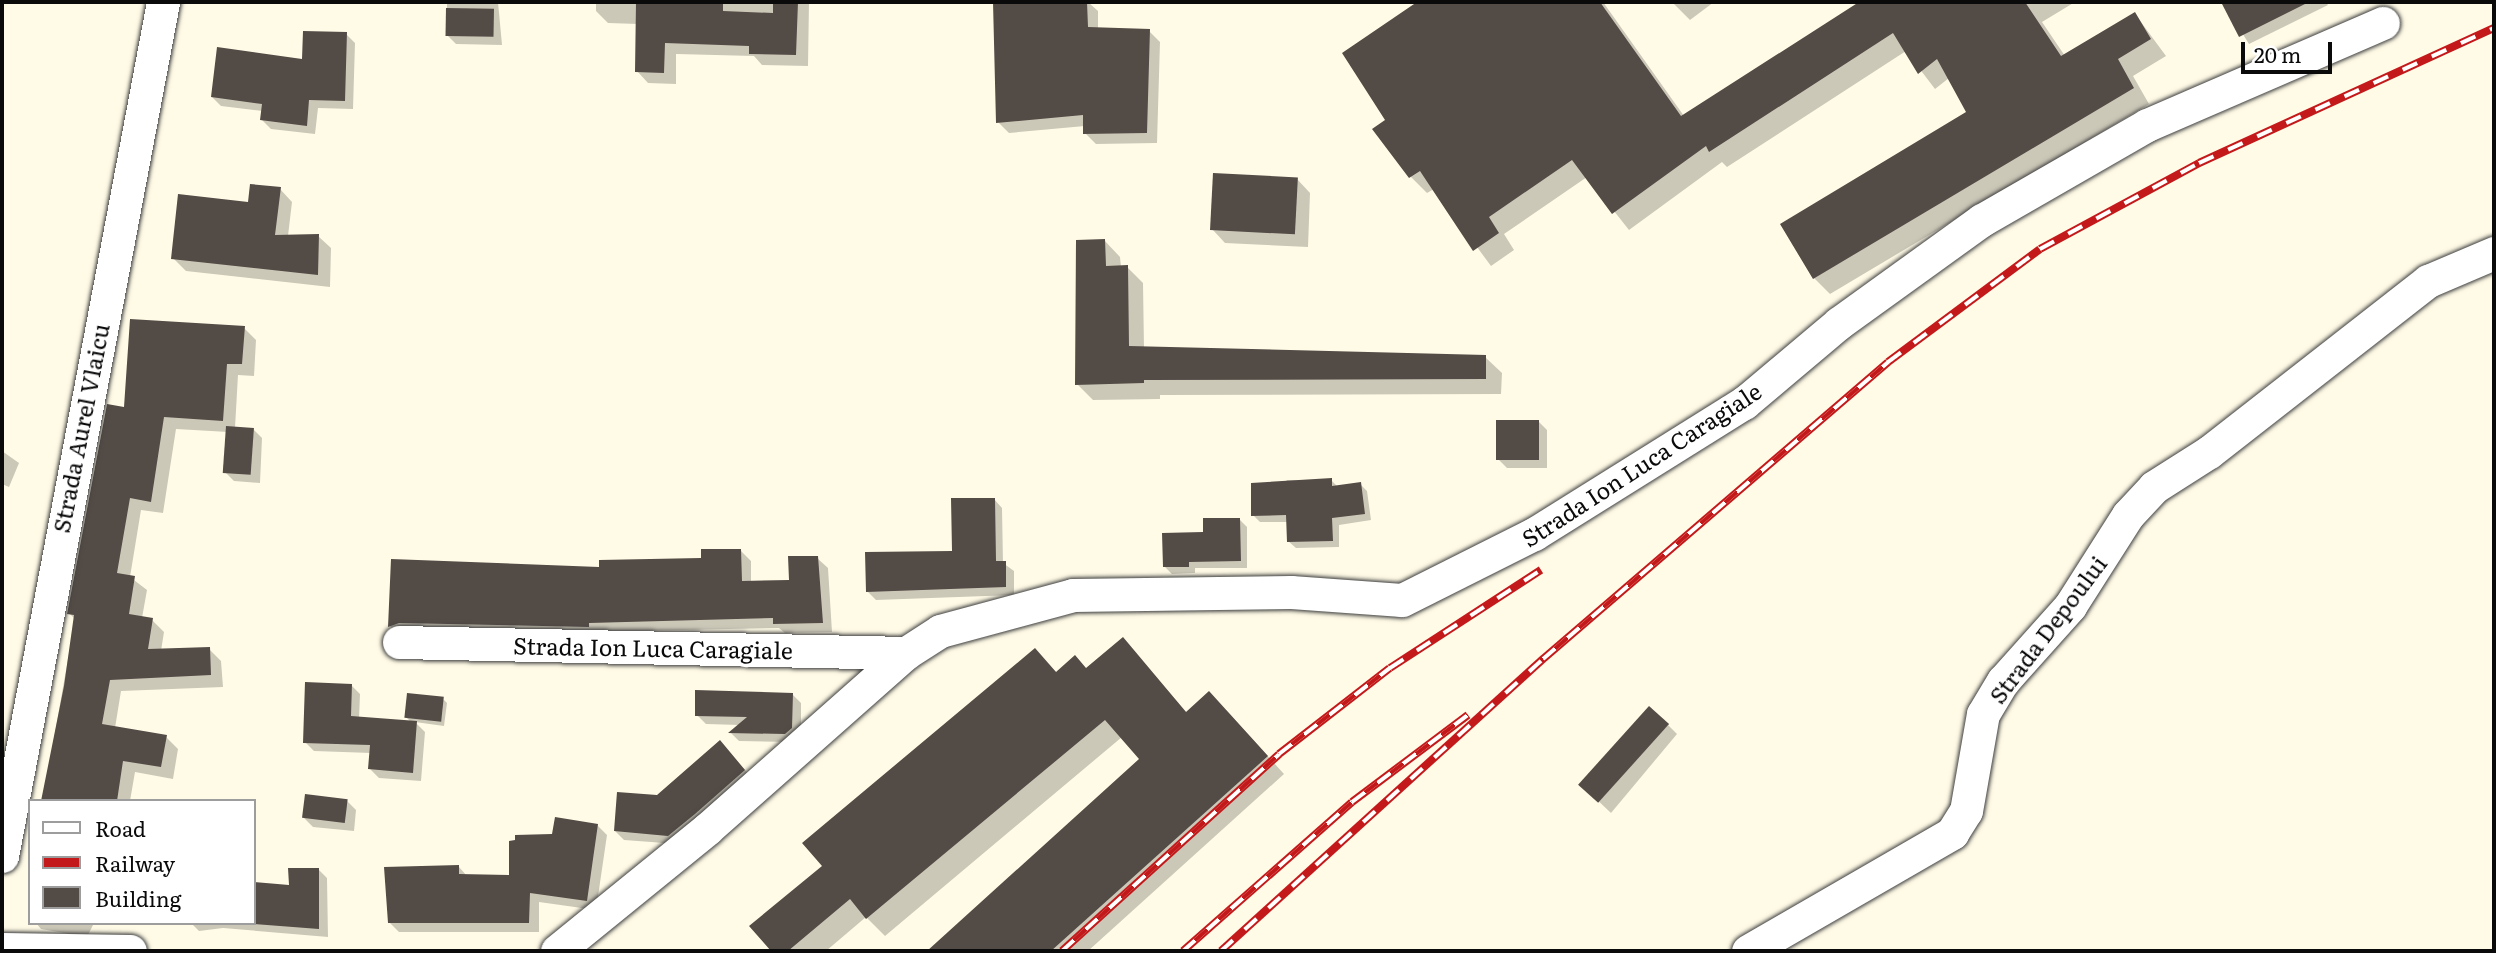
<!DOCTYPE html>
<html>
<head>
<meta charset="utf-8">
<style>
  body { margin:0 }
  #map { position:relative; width:2496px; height:953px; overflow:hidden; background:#fffbe7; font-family:Literata,serif }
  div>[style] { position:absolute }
  .shadow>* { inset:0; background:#0003 }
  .building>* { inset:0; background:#534b46; transform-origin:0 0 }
  .roads { filter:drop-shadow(0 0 2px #3d3d3d) drop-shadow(0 0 2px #3d3d3d) }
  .street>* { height:33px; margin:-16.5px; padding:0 16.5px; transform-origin:16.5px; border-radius:16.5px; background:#fff }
  .rail>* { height:8px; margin-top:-4px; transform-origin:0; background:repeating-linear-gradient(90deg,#fff 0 16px,#c3191b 0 32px); box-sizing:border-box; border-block:2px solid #c3191b }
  span { translate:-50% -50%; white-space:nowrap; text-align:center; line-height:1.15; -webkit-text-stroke:7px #fff; paint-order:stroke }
  .street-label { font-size:23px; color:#0a0a0a }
  .frame { position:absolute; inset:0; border:4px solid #0a0a0a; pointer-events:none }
  .legend { position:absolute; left:28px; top:799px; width:228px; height:126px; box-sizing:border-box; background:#fff; border:2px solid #9d9d9d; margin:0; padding:9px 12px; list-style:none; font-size:21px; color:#0a0a0a }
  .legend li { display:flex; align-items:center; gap:14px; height:35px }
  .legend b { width:35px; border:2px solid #9d9d9d }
  .scale { position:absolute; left:2241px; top:42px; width:91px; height:32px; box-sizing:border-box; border:4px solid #0a0a0a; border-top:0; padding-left:9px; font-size:21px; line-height:24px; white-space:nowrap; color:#0a0a0a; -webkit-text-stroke:5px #fff; paint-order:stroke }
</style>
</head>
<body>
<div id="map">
  <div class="shadow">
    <div style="clip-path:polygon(447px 2px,498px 2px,502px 45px,456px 44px,447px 35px)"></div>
    <div style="clip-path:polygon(596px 2px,809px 2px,808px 66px,762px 65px,754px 56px,676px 54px,676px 84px,648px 83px,637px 71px,638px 24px,608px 23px,596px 11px)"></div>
    <div style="clip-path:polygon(995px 2px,1088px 2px,1098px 11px,1098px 29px,1149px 31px,1160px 42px,1157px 143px,1096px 144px,1085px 133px,1085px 126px,1009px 133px,998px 122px)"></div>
    <div style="clip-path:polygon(1418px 2px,1603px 2px,1684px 116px,1863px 2px,2075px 2px,2042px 22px,2065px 56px,2135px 14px,2166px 56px,2133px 76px,2149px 104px,1830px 294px,1814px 278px,1969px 113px,1949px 78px,1935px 89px,1906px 51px,1727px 167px,1722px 162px,1629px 230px,1587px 177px,1504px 234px,1514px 250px,1491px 266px,1434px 189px,1427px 193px,1411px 177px,1387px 120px,1344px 53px)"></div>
    <div style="clip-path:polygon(1672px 2px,1714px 2px,1690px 20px)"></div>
    <div style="clip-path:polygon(2223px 2px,2326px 2px,2328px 5px,2249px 44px)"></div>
    <div style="clip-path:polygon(346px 34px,355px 43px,353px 109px,318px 108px,315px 134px,271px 129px,262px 120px,263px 111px,221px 106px,212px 97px,304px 61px)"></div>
    <div style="clip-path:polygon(1297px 179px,1310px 193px,1308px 247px,1225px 243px,1212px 229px)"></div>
    <div style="clip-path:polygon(280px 189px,292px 202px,288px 236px,318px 236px,331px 248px,330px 287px,186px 271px,173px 258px,250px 204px)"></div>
    <div style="clip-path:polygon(1104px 240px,1120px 257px,1121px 267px,1127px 267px,1143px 283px,1144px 348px,1485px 357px,1502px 373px,1501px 394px,1160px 395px,1160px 399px,1093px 400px,1077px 384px)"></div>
    <div style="clip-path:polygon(244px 328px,256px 340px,254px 376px,238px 375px,235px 428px,253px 429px,262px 438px,260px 483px,234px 481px,225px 472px,228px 432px,176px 429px,163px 513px,141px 510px,130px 577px,147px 590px,142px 618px,152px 620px,164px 632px,161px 651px,209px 649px,221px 661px,223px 687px,121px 691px,115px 728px,166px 737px,178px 749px,173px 779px,135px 772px,130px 801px,43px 801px,75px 619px,69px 613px,126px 409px)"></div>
    <div style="clip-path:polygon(1538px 421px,1547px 430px,1547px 468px,1507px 468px,1498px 459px)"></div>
    <div style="clip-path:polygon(2px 451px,19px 463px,9px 487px,2px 484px)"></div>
    <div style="clip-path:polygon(1287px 480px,1331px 480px,1338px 487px,1360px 484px,1367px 491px,1371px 520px,1339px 525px,1339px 547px,1296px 548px,1288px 541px,1288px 522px,1260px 522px,1253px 515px)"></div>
    <div style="clip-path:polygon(994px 499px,1002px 508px,1003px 563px,1014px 571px,1014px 595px,876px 600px,868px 592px,954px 552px)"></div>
    <div style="clip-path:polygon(1239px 519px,1247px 527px,1247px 568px,1195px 568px,1195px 573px,1172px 574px,1165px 567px,1205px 534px)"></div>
    <div style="clip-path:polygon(741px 551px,751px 561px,751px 582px,791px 582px,817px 558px,828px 568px,832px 632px,785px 633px,779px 628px,400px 636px,390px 626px,392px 561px,601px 569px,703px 560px)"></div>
    <div style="clip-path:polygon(1123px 639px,1187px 713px,1226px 710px,1284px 774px,1088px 951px,931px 950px,1142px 759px,1122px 737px,885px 936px,866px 917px,826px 951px,773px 951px,752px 926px,824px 866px,1035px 650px,1057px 673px,1086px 669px)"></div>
    <div style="clip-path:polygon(351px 685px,360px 694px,359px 719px,411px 722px,406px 717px,443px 699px,447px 703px,444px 726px,415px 722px,425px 732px,421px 781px,379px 778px,370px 769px,371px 753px,314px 751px,305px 742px)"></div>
    <div style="clip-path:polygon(792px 694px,801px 703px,801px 737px,795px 742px,739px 741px,731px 733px,740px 725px,706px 724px,697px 715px)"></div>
    <div style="clip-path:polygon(1668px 725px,1677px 734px,1611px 813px,1593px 796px)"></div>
    <div style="clip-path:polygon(729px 752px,753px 779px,678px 844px,624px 840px,615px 831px,657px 797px)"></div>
    <div style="clip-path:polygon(347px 801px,356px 810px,354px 831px,313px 827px,304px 818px)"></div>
    <div style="clip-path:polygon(597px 825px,607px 835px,596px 910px,539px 902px,539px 932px,399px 932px,389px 922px,459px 867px,467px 876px,510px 877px,554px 836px)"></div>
    <div style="clip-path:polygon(318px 869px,327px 878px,328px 937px,223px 928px,199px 931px,191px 923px,254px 923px,254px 884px,290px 887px)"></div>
    <div style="clip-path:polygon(36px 923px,94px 923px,87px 937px,41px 929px)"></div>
  </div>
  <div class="building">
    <div style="clip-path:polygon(636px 2px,723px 2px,723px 11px,773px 13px,773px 2px,798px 2px,796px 55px,749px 54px,749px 46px,665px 43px,664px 73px,635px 72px)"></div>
    <div style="clip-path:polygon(993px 2px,1087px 2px,1088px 27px,1150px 29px,1147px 133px,1083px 134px,1083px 115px,996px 123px)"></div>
    <div style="clip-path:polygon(1417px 2px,1600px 2px,1681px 116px,1859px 2px,2025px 2px,2061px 56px,2135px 12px,2151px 39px,2118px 59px,2134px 88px,1813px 279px,1780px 224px,1966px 112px,1937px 59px,1918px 74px,1893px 33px,1709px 152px,1706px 146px,1612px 214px,1572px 160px,1489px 217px,1499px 233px,1473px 251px,1420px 171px,1409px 178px,1372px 129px,1385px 120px,1342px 53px)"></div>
    <div style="clip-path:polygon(2221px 2px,2309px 2px,2239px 37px)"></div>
    <div style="left:446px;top:8px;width:48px;height:28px;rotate:1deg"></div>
    <div style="clip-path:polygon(303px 31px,347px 32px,345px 101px,309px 100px,307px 126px,260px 120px,262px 104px,211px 97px,217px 47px,302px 59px)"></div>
    <div style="left:1213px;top:173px;width:85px;height:57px;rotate:3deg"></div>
    <div style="clip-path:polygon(250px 184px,281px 187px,275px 235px,319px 234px,318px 275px,171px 259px,178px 194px,248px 202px)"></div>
    <div style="clip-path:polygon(1105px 239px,1106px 266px,1128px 265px,1129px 346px,1486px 355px,1486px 379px,1144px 380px,1144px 383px,1075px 385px,1076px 240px)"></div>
    <div style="clip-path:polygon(130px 319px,245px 326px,242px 364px,227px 364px,223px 421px,164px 417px,151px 502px,130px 498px,117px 573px,135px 576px,129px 614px,153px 618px,148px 649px,210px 647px,211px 675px,110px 680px,102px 724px,167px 735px,161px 767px,123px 761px,117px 801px,41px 801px,64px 686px,74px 615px,67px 614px,107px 404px,124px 407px)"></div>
    <div style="left:1496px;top:420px;width:43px;height:40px"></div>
    <div style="left:226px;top:426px;width:28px;height:47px;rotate:4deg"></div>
    <div style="clip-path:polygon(1332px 478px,1332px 486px,1361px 482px,1365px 514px,1332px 518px,1333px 541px,1287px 542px,1286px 515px,1251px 516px,1251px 483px)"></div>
    <div style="clip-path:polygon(951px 498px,995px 498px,996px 561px,1006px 561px,1006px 587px,866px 592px,865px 552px,952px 551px)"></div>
    <div style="clip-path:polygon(1203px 518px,1240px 518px,1241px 561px,1189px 562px,1189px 567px,1163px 567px,1162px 533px,1203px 532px)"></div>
    <div style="clip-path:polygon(701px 549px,741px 549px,742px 581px,789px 580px,788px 556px,818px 556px,823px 623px,773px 624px,773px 618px,589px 623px,589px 627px,399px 623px,388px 627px,391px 559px,599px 567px,599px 560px,701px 558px)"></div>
    <div style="clip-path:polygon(1123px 637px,1186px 712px,1209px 691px,1268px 756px,1051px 951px,927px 951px,1139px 759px,1105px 720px,866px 919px,850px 899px,788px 951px,771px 951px,749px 926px,822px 866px,802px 843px,1035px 648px,1056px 672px,1075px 655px,1086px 668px)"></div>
    <div style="clip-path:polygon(305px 682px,352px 684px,351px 716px,417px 721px,413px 773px,368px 769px,370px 745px,303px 743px)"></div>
    <div style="clip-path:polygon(695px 690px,793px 693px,792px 728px,785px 734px,728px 733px,747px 717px,695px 716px)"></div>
    <div style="left:407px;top:693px;width:37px;height:25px;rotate:6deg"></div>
    <div style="left:1649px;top:706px;width:27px;height:106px;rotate:42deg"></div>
    <div style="clip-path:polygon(720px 740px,745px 770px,695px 814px,668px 836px,614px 831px,617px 792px,657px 795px)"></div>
    <div style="left:305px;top:794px;width:43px;height:24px;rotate:7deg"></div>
    <div style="clip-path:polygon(555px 817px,598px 824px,587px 901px,530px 893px,529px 923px,388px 923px,384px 867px,459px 865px,459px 874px,509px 875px,509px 841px,515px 840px,515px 835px,552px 834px)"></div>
    <div style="clip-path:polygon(288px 868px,319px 868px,319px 929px,254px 924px,254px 882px,289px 885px)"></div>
  </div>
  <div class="roads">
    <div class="street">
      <div style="left:399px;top:642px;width:507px;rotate:1.24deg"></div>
      <div style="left:2px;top:856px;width:869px;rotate:-79.32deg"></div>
      <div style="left:2px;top:949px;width:128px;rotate:0.9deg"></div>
      <div style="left:557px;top:951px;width:193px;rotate:-39.1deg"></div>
      <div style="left:707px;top:829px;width:266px;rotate:-41.5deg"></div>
      <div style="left:906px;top:653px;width:40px;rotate:-32.9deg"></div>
      <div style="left:940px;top:631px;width:138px;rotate:-15.1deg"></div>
      <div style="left:1073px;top:595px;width:218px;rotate:-0.8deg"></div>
      <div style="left:1291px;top:592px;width:111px;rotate:4.1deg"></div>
      <div style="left:1402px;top:600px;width:148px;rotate:-26.6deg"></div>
      <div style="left:1534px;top:534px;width:248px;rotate:-32deg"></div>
      <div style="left:1744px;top:403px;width:124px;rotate:-40.1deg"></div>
      <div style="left:1839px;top:323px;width:176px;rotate:-35.8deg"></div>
      <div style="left:1982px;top:220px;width:190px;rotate:-29.9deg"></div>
      <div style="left:2147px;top:125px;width:257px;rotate:-23.4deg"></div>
      <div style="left:1748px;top:951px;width:236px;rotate:-30deg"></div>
      <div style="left:1952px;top:833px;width:26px;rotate:-58deg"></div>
      <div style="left:1966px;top:811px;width:98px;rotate:-80.1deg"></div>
      <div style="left:1983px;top:714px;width:39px;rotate:-59deg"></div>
      <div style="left:2003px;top:681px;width:101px;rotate:-48.2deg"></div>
      <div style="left:2070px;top:606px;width:108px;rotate:-57.5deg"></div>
      <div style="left:2128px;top:515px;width:38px;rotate:-47deg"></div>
      <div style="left:2154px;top:487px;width:65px;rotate:-32.5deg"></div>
      <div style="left:2209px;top:452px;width:278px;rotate:-38deg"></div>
      <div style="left:2428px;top:281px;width:72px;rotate:-23deg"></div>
    </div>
  </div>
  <div class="rail">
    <div style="left:1062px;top:951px;width:293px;rotate:-42.2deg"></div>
    <div style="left:1279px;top:754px;width:140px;rotate:-37.8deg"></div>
    <div style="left:1390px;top:668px;width:180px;rotate:-33deg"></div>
    <div style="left:1183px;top:951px;width:225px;rotate:-41.4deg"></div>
    <div style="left:1352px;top:802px;width:145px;rotate:-36.9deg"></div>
    <div style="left:1221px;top:951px;width:435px;rotate:-42.2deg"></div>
    <div style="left:1543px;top:659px;width:455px;rotate:-40.7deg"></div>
    <div style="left:1888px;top:362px;width:189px;rotate:-36.6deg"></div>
    <div style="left:2040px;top:249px;width:181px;rotate:-28.4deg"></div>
    <div style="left:2199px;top:163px;width:324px;rotate:-24.6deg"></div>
  </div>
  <div class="street-label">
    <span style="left:80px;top:428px;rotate:-79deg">Strada Aurel Vlaicu</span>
    <span style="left:1641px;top:464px;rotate:-33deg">Strada Ion Luca Caragiale</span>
    <span style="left:2047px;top:629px;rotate:-53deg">Strada Depoului</span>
    <span style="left:653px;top:647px;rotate:1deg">Strada Ion Luca Caragiale</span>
  </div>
  <div class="frame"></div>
  <ul class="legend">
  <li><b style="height:9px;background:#fff"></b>Road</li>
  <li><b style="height:9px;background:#c3191b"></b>Railway</li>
  <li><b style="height:19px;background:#534b46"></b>Building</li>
  </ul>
  <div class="scale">20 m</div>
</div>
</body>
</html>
